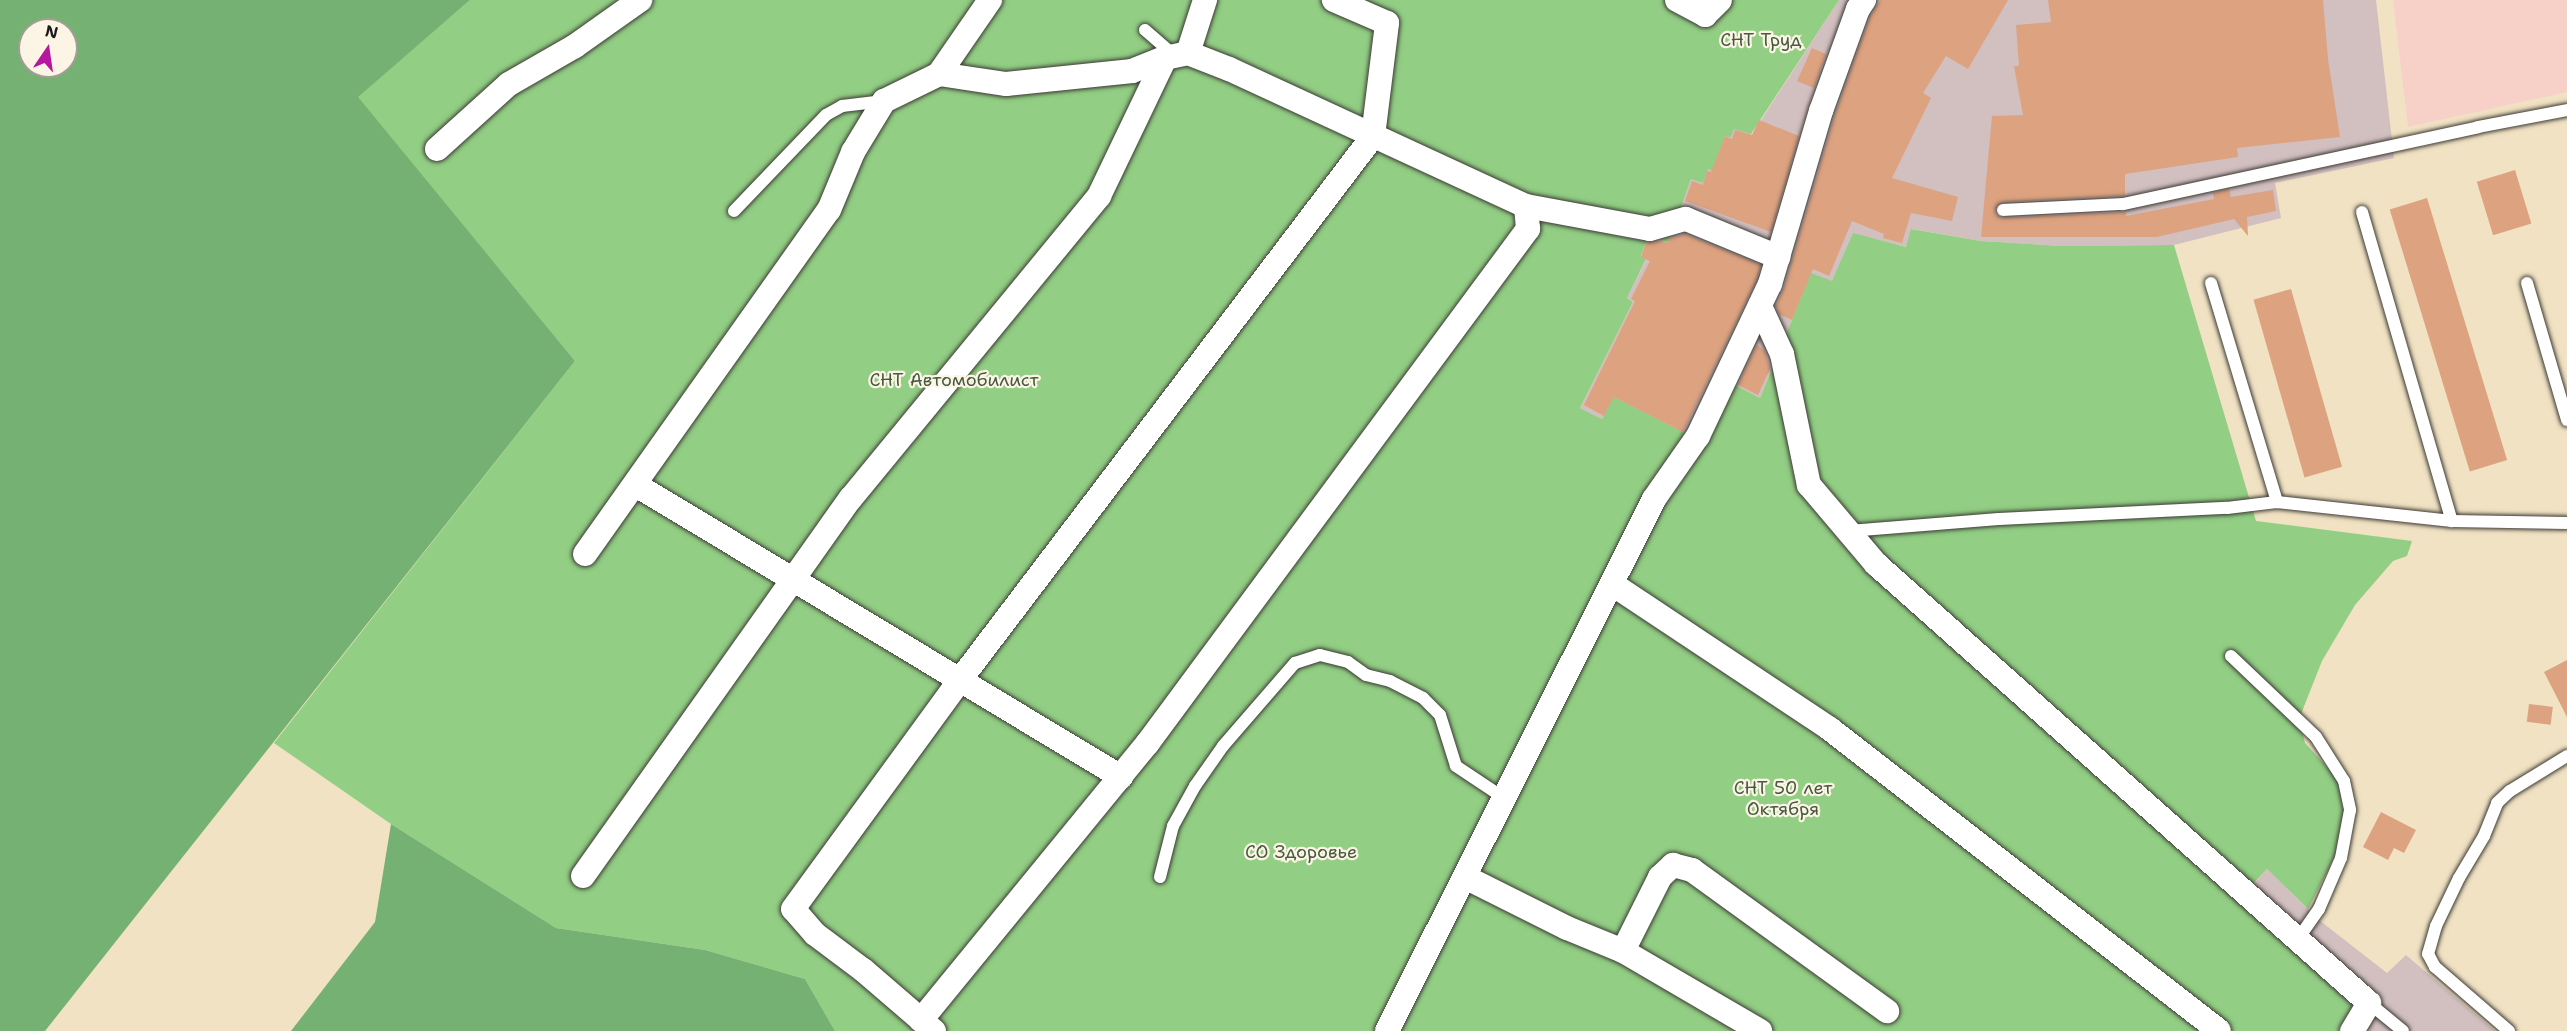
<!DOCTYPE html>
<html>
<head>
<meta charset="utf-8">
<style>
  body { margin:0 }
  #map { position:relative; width:2567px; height:1031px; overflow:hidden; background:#f1e2c3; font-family:"Shantell Sans",sans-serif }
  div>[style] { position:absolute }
  .built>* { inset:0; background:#f7d1c8 }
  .industrial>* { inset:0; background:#d2bfc0 }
  .green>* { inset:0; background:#92ce84 }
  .forest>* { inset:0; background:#75b172 }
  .building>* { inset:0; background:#dda280; transform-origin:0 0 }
  .roads { filter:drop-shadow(0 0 2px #3c3a35) drop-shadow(0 0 2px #3c3a35) }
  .service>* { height:12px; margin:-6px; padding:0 6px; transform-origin:6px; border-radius:6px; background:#fff }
  .minor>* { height:24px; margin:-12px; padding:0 12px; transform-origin:12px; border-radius:12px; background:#fff }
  span { translate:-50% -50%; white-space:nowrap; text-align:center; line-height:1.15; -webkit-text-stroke:4.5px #fcf5e5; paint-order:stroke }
  .park-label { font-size:18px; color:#455a40 }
  .north { position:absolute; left:18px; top:18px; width:60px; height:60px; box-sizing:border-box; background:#fcf5e5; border:2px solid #a29e95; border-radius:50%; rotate:13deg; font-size:16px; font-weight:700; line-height:24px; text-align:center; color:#1c1c1c }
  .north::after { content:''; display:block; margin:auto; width:21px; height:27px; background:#b5179e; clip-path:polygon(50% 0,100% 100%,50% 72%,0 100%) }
</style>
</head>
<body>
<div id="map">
  <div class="built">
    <div style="clip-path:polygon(2393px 0,2567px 0,2567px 92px,2408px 127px)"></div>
  </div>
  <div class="industrial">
    <div style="clip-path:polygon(1839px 0,2376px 0,2394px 158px,2275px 183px,2281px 218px,2174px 245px,2061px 246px,1981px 241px,1912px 229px,1907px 247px,1853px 234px,1832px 282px,1811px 273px,1760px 398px,1720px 377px,1691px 436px,1614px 398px,1602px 419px,1580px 408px,1633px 302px,1627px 298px,1646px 260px,1641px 257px,1649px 235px,1667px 243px,1691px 179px,1708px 169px,1726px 135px,1734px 128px,1752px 134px)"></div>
    <div style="clip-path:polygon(2267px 869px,2319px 920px,2387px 973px,2406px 955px,2495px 1031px,2366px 1031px,2383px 1003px,2252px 886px)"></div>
  </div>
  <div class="green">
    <div style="clip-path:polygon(470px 0,1839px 0,1751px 134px,1734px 129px,1731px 137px,1725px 136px,1713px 171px,1708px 169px,1703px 183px,1691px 179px,1668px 243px,1649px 235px,1641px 256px,1646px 259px,1627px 298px,1633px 302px,1580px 408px,1602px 419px,1614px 397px,1691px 436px,1720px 377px,1760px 398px,1811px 273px,1832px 281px,1853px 233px,1906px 247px,1911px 229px,1981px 241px,2061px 246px,2174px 245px,2256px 521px,2412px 541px,2407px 556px,2393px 561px,2355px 605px,2322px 661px,2299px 719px,2305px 743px,2349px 791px,2340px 846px,2308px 909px,2267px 869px,2252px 885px,2383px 1003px,2366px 1031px,835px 1031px,805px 979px,705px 950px,556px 928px,391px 824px,274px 743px,575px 361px,357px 97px)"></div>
  </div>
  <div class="forest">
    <div style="clip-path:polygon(evenodd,0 0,470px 0,358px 97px,575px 361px,45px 1031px,0 1031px,0 0,30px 30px,66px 30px,66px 66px,30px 66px,30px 30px)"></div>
    <div style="clip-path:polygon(391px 824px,556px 928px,705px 950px,805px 979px,835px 1031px,291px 1031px,375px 922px)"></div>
  </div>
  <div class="building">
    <div style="clip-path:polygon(1880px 0,2008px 0,1968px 69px,1946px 56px,1923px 93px,1931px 98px,1892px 178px,1958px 197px,1952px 221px,1911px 213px,1902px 243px,1883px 238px,1884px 234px,1852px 221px,1829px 276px,1813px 269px,1792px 320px,1779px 314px,1776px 306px,1784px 288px,1835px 115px,1869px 19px)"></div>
    <div style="clip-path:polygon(2048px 0,2323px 0,2328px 59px,2340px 137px,2237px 148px,2238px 157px,2125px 174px,2125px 195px,2122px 196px,2003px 202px,1995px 210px,1996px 215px,2003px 218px,2126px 212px,2126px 216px,2214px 199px,2213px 193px,2229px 189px,2231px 197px,2273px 190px,2276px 211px,2247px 217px,2248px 236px,2234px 219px,2157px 237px,1981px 237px,1992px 116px,2023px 115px,2014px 66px,2019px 66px,2016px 25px,2051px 22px)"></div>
    <div style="clip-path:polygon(1812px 48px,1826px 54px,1814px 88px,1797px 81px)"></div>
    <div style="clip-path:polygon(1759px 120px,1799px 136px,1771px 232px,1685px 201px,1692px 181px,1703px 185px,1707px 171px,1711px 172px,1725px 136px,1732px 139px,1735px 130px,1752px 135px)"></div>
    <div style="left:2515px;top:170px;width:56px;height:40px;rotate:73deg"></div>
    <div style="left:2427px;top:198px;width:274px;height:39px;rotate:73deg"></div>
    <div style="clip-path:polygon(1685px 234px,1761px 265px,1757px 279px,1683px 432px,1614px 397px,1604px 416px,1584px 405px,1635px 301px,1631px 299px,1650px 261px,1641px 257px,1646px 243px,1661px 241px,1668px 243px,1670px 238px)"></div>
    <div style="left:2291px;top:289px;width:185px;height:39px;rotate:74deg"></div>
    <div style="clip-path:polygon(1757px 345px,1765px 351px,1770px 369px,1758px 395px,1738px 385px)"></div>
    <div style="clip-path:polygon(2567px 660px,2567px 717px,2544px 672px)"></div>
    <div style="left:2529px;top:704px;width:24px;height:18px;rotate:7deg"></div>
    <div style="clip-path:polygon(2381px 812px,2416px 830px,2404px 853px,2394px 848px,2388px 860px,2363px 847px)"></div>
  </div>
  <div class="roads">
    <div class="service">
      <div style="left:1145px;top:30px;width:40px;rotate:41deg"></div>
      <div style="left:2003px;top:210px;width:120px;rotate:-2.9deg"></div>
      <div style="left:2123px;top:204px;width:363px;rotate:-12.2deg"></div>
      <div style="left:2478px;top:127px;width:91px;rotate:-10.8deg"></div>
      <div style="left:734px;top:211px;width:133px;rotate:-46.2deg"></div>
      <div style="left:826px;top:115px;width:18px;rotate:-29deg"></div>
      <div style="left:842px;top:106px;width:42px;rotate:-6.8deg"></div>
      <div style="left:2362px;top:212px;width:322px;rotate:73.8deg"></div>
      <div style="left:2211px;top:283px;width:229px;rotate:73.2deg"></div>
      <div style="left:2277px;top:502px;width:176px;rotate:6.2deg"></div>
      <div style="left:2452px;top:521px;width:115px;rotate:1deg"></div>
      <div style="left:2527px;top:283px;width:143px;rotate:73.7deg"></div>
      <div style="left:1849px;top:531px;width:150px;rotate:-4.6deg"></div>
      <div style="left:1999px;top:519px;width:228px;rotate:-2.8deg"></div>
      <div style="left:2227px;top:508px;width:50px;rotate:-6.8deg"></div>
      <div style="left:2231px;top:656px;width:117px;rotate:43.6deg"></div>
      <div style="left:2316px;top:737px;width:52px;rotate:57.5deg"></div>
      <div style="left:2344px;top:781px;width:30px;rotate:78deg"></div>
      <div style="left:2350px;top:810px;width:49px;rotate:100.6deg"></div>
      <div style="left:2341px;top:858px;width:56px;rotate:113.3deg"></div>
      <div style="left:2319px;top:909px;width:37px;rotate:125deg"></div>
      <div style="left:1160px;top:877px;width:53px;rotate:-75.7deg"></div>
      <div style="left:1173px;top:826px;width:46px;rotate:-61.2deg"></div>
      <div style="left:1195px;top:786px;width:49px;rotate:-55deg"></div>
      <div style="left:1223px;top:746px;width:110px;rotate:-49.1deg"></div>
      <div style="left:1295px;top:663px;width:26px;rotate:-18deg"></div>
      <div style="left:1320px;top:655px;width:29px;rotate:14deg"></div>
      <div style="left:1348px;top:662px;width:22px;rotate:36deg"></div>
      <div style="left:1366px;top:675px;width:25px;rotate:14deg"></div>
      <div style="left:1390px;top:681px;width:37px;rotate:27deg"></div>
      <div style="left:1423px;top:698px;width:24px;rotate:45deg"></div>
      <div style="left:1440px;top:715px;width:53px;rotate:72.6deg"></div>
      <div style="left:1456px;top:766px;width:58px;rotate:33.7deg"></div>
      <div style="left:2369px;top:1003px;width:44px;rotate:39.5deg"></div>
      <div style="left:2509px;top:1031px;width:98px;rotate:-139.1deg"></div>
      <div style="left:2435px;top:967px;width:15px;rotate:-118deg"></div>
      <div style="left:2428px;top:954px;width:29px;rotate:-74deg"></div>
      <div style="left:2436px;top:926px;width:53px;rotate:-64.4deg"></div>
      <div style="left:2459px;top:878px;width:49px;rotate:-59.2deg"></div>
      <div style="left:2484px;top:836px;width:35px;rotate:-68deg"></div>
      <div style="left:2497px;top:803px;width:18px;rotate:-43deg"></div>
      <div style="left:2510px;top:791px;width:67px;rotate:-31.6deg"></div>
    </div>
    <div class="minor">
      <div style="left:1677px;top:0;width:32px;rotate:28deg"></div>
      <div style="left:1705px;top:15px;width:21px;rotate:-45deg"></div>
      <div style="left:1188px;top:53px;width:56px;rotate:-72.2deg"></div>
      <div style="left:939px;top:74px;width:68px;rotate:8.5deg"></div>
      <div style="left:1006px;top:84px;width:127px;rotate:-5.9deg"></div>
      <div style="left:1132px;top:71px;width:35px;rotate:-22deg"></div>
      <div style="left:1165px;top:58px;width:24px;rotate:-12deg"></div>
      <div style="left:1188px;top:53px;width:44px;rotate:21.3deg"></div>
      <div style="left:1229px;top:69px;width:327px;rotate:24.8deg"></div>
      <div style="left:1526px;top:206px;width:126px;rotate:10.5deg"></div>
      <div style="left:1650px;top:229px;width:37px;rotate:-16deg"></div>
      <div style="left:1686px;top:219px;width:100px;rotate:22.4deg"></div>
      <div style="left:437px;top:149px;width:97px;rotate:-42.1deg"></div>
      <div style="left:509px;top:84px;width:76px;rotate:-29.9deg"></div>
      <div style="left:575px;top:46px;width:80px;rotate:-35.3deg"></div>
      <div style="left:1760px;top:306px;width:53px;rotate:65.4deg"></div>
      <div style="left:1782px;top:354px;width:134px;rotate:78.4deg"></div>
      <div style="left:1809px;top:485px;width:104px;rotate:49.7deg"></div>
      <div style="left:1876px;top:564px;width:660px;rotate:41.68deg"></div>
      <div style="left:2369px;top:1003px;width:33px;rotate:121deg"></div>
      <div style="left:636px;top:485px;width:566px;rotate:31.05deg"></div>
      <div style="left:585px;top:554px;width:422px;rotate:-54.7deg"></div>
      <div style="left:829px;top:210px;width:63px;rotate:-67.5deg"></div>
      <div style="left:853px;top:152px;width:60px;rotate:-58.7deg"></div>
      <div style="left:884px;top:101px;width:61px;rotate:-26.1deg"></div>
      <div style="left:939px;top:74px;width:90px;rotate:-55.4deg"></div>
      <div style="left:1612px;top:584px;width:262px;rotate:33.6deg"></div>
      <div style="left:1830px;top:729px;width:492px;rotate:37.8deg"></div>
      <div style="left:583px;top:876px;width:463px;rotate:-54.7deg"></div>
      <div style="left:851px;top:498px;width:391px;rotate:-50.6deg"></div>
      <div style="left:1099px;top:196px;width:153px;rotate:-64.4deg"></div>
      <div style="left:1465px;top:877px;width:114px;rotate:26.6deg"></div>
      <div style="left:1567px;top:928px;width:61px;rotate:22.3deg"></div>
      <div style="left:1623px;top:951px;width:159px;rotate:30.3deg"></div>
      <div style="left:1623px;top:951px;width:83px;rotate:-63.4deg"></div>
      <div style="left:1660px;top:877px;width:18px;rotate:-43deg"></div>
      <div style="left:1673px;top:865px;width:20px;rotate:15deg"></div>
      <div style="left:1692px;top:870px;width:241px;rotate:35.9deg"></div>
      <div style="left:921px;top:1020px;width:357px;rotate:-50.7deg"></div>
      <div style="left:1147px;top:744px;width:641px;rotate:-53.51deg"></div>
      <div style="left:1528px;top:229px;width:23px;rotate:-95deg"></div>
      <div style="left:934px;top:1031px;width:94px;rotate:-139.3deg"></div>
      <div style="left:863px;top:970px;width:60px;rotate:-143.1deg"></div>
      <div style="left:815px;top:934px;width:33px;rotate:-131deg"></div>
      <div style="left:793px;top:909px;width:283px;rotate:-53.9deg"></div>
      <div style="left:960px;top:680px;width:683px;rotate:-52.79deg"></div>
      <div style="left:1373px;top:136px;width:114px;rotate:-82.9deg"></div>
      <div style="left:1387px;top:23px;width:58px;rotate:-156.5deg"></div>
      <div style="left:1387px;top:1031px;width:595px;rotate:-63.35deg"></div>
      <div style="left:1654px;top:499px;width:77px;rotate:-55.1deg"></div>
      <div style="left:1698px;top:436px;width:168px;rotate:-64.7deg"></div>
      <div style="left:1770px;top:284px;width:180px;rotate:-73.6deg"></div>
      <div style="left:1821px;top:111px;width:109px;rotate:-70.1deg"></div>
      <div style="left:1858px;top:9px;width:11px;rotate:-56deg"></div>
    </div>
  </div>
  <div class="park-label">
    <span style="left:1761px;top:40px">СНТ Труд</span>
    <span style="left:954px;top:380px">СНТ Автомобилист</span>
    <span style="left:1783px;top:799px">СНТ 50 лет<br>Октября</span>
    <span style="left:1301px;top:852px">СО Здоровье</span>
  </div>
  <div class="north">N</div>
</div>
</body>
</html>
